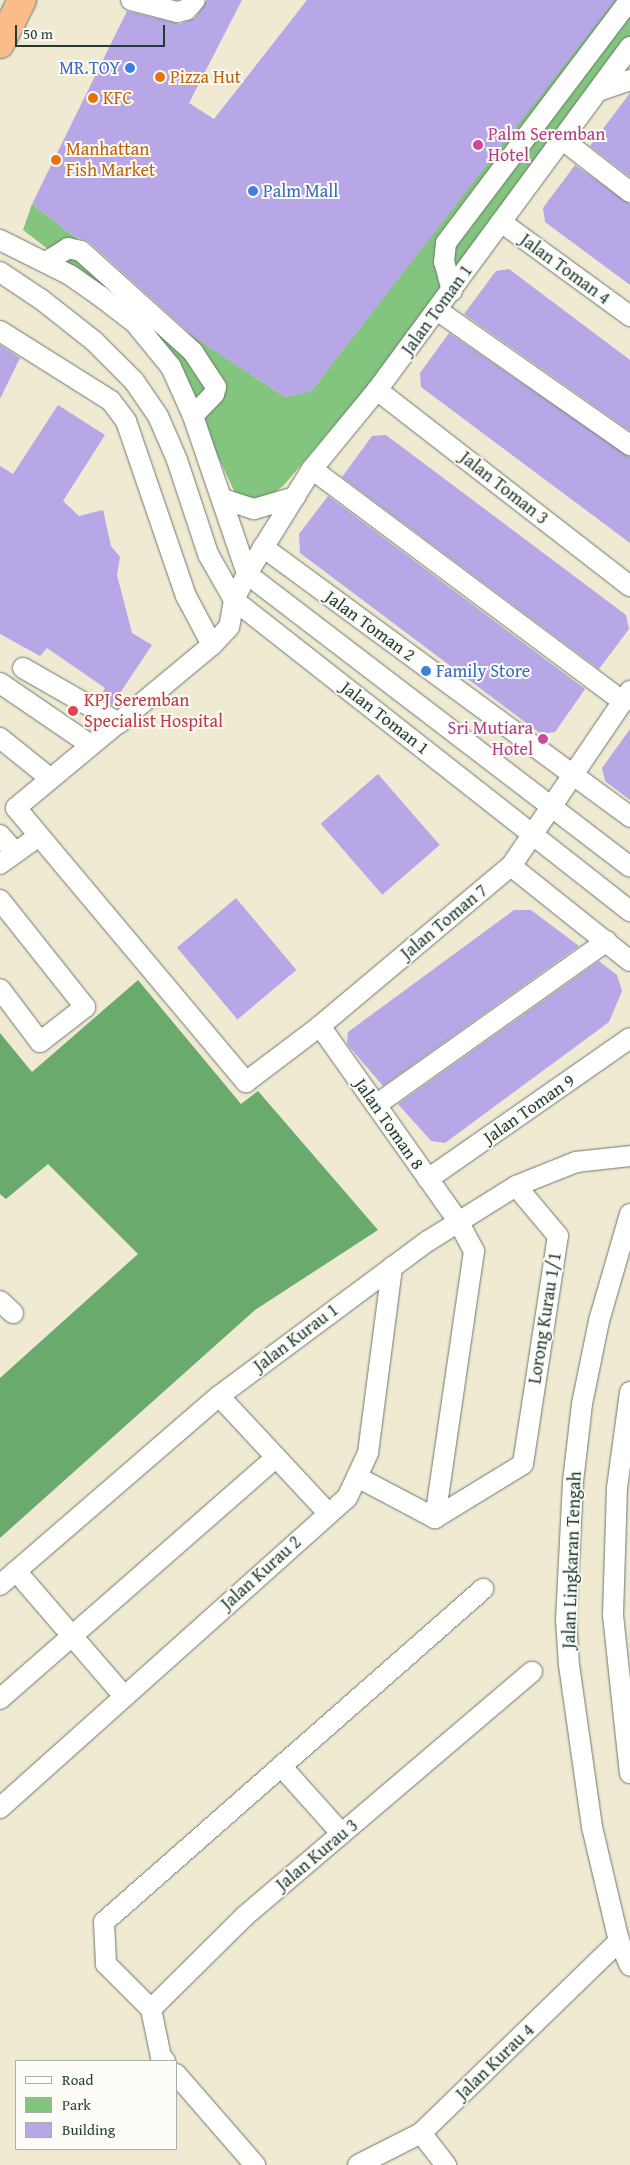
<!DOCTYPE html>
<html>
<head>
<meta charset="utf-8">
<style>
  body { margin:0 }
  #map { position:relative; width:630px; height:2165px; overflow:hidden; background:#f1ead3; font-family:"Gentium Book Plus",serif }
  div>[style] { position:absolute }
  .green>* { inset:0; background:#83c57e }
  .forest>* { inset:0; background:#6aaa6d }
  .building>* { inset:0; background:#b7a7e6; transform-origin:0 0 }
  .roads { filter:drop-shadow(0 0 1px #687a6c) drop-shadow(0 0 1px #687a6c) }
  .minor>* { height:20px; margin:-10px; padding:0 10px; transform-origin:10px; border-radius:10px; background:#fff }
  .highway>* { height:28px; margin:-14px; padding:0 14px; transform-origin:14px; border-radius:14px; background:#f9bc8a }
  .dots>* { width:14px; height:14px; translate:-50% -50%; box-sizing:border-box; border:2px solid #fdfcf7; border-radius:50% }
  span { translate:-50% -50%; white-space:nowrap; text-align:center; line-height:1.15; -webkit-text-stroke:4px #fdfcf7; paint-order:stroke }
  .shop-label { font-size:18px; color:#366cbe }
  .right { translate:-100% -50%; text-align:right }
  .left { translate:0 -50%; text-align:left }
  .food-label { font-size:18px; color:#c56008 }
  .hotel-label { font-size:18px; color:#b23c85 }
  .street-label { font-size:18px; color:#1f3d34 }
  .health-label { font-size:18px; color:#be3a42 }
  .legend { position:absolute; left:15px; top:2060px; width:162px; height:90px; box-sizing:border-box; background:#fdfcf7; border:1px solid #a4b0a9; margin:0; padding:6px 9px; list-style:none; font-size:15px; color:#1f3d34 }
  .legend li { display:flex; align-items:center; gap:10px; height:25px }
  .legend b { width:25px; border:1px solid #a4b0a9 }
  .scale { position:absolute; left:15px; top:25px; width:150px; height:22px; box-sizing:border-box; border:2px solid #1f3d34; border-top:0; padding-left:6px; font-size:15px; line-height:18px; white-space:nowrap; color:#1f3d34; -webkit-text-stroke:4px #fdfcf7; paint-order:stroke }
</style>
</head>
<body>
<div id="map">
  <div class="green">
    <div style="clip-path:polygon(614px 0,630px 0,630px 43px,437px 304px,284px 485px,268px 498px,252px 501px,237px 497px,214px 448px,135px 316px,23px 230px,32px 204px,109px 263px,176px 325px,285px 397px,311px 391px)"></div>
  </div>
  <div class="forest">
    <div style="clip-path:polygon(138px 980px,241px 1104px,258px 1091px,378px 1230px,255px 1310px,0 1538px,0 1378px,138px 1254px,48px 1164px,6px 1199px,0 1194px,0 1033px,32px 1072px)"></div>
  </div>
  <div class="building">
    <div style="clip-path:polygon(207px 0,242px 0,189px 103px,214px 119px,307px 0,615px 0,311px 391px,285px 397px,194px 337px,89px 242px,75px 237px,32px 204px,127px 11px,180px 24px,195px 18px)"></div>
    <div style="clip-path:polygon(630px 93px,630px 177px,590px 146px)"></div>
    <div style="clip-path:polygon(575px 165px,630px 204px,630px 285px,545px 222px,543px 208px)"></div>
    <div style="clip-path:polygon(509px 269px,630px 360px,630px 431px,464px 314px,496px 271px)"></div>
    <div style="clip-path:polygon(449px 333px,630px 457px,630px 543px,421px 387px,420px 373px)"></div>
    <div style="clip-path:polygon(0 345px,20px 358px,0 399px)"></div>
    <div style="clip-path:polygon(58px 405px,105px 435px,63px 501px,79px 516px,103px 510px,111px 546px,120px 557px,117px 575px,132px 633px,152px 645px,112px 705px,99px 698px,105px 688px,47px 648px,40px 656px,0 634px,0 466px,13px 474px)"></div>
    <div style="clip-path:polygon(386px 435px,626px 615px,629px 629px,599px 669px,342px 477px,372px 436px)"></div>
    <div style="clip-path:polygon(328px 496px,585px 689px,555px 732px,541px 734px,300px 553px,299px 534px)"></div>
    <div style="clip-path:polygon(630px 729px,630px 800px,605px 781px,602px 768px)"></div>
    <div style="left:378px;top:774px;width:94px;height:76px;rotate:49deg"></div>
    <div style="left:236px;top:898px;width:94px;height:77px;rotate:50deg"></div>
    <div style="clip-path:polygon(514px 910px,531px 910px,579px 946px,383px 1086px,347px 1044px,348px 1032px)"></div>
    <div style="clip-path:polygon(599px 961px,617px 975px,622px 991px,609px 1022px,445px 1143px,431px 1141px,398px 1104px)"></div>
  </div>
  <div class="roads">
    <div class="minor">
      <div style="left:131px;top:0;width:48px;rotate:14.6deg"></div>
      <div style="left:177px;top:12px;width:9px;rotate:-13deg"></div>
      <div style="left:186px;top:10px;width:13px;rotate:-48deg"></div>
      <div style="left:630px;top:47px;width:426px;rotate:126.4deg"></div>
      <div style="left:377px;top:390px;width:102px;rotate:129.4deg"></div>
      <div style="left:312px;top:469px;width:123px;rotate:121.8deg"></div>
      <div style="left:247px;top:574px;width:29px;rotate:117deg"></div>
      <div style="left:234px;top:600px;width:27px;rotate:100deg"></div>
      <div style="left:229px;top:627px;width:25px;rotate:133deg"></div>
      <div style="left:212px;top:645px;width:255px;rotate:140.3deg"></div>
      <div style="left:16px;top:808px;width:358px;rotate:50deg"></div>
      <div style="left:246px;top:1082px;width:93px;rotate:-37.1deg"></div>
      <div style="left:320px;top:1026px;width:249px;rotate:-40deg"></div>
      <div style="left:511px;top:866px;width:212px;rotate:-55.8deg"></div>
      <div style="left:598px;top:91px;width:34px;rotate:-19deg"></div>
      <div style="left:563px;top:140px;width:85px;rotate:37.8deg"></div>
      <div style="left:501px;top:222px;width:160px;rotate:36.1deg"></div>
      <div style="left:0;top:240px;width:78px;rotate:26.6deg"></div>
      <div style="left:70px;top:275px;width:37px;rotate:35deg"></div>
      <div style="left:100px;top:296px;width:44px;rotate:37.6deg"></div>
      <div style="left:135px;top:323px;width:57px;rotate:50.7deg"></div>
      <div style="left:171px;top:367px;width:54px;rotate:65.8deg"></div>
      <div style="left:193px;top:416px;width:167px;rotate:71.1deg"></div>
      <div style="left:247px;top:574px;width:482px;rotate:37.4deg"></div>
      <div style="left:46px;top:262px;width:26px;rotate:-32deg"></div>
      <div style="left:68px;top:248px;width:13px;rotate:13deg"></div>
      <div style="left:81px;top:251px;width:151px;rotate:42deg"></div>
      <div style="left:193px;top:352px;width:42px;rotate:56.7deg"></div>
      <div style="left:216px;top:387px;width:7px;rotate:106deg"></div>
      <div style="left:214px;top:394px;width:30px;rotate:134deg"></div>
      <div style="left:0;top:272px;width:50px;rotate:33.7deg"></div>
      <div style="left:42px;top:300px;width:66px;rotate:38.3deg"></div>
      <div style="left:94px;top:341px;width:57px;rotate:45deg"></div>
      <div style="left:134px;top:381px;width:42px;rotate:55.6deg"></div>
      <div style="left:158px;top:416px;width:48px;rotate:66.6deg"></div>
      <div style="left:177px;top:460px;width:99px;rotate:71.7deg"></div>
      <div style="left:208px;top:554px;width:53px;rotate:60.5deg"></div>
      <div style="left:234px;top:600px;width:504px;rotate:38.14deg"></div>
      <div style="left:452px;top:291px;width:30px;rotate:-105deg"></div>
      <div style="left:444px;top:262px;width:19px;rotate:-84deg"></div>
      <div style="left:446px;top:243px;width:305px;rotate:-52.9deg"></div>
      <div style="left:437px;top:310px;width:236px;rotate:35deg"></div>
      <div style="left:0;top:331px;width:131px;rotate:32.2deg"></div>
      <div style="left:111px;top:401px;width:25px;rotate:53deg"></div>
      <div style="left:126px;top:421px;width:185px;rotate:71.1deg"></div>
      <div style="left:186px;top:596px;width:55px;rotate:62deg"></div>
      <div style="left:377px;top:390px;width:320px;rotate:37.8deg"></div>
      <div style="left:312px;top:469px;width:389px;rotate:36.8deg"></div>
      <div style="left:223px;top:499px;width:33px;rotate:18deg"></div>
      <div style="left:254px;top:509px;width:43px;rotate:-16.3deg"></div>
      <div style="left:263px;top:547px;width:456px;rotate:36.3deg"></div>
      <div style="left:23px;top:668px;width:111px;rotate:29.8deg"></div>
      <div style="left:0;top:683px;width:110px;rotate:34.3deg"></div>
      <div style="left:0;top:738px;width:65px;rotate:38.8deg"></div>
      <div style="left:0;top:835px;width:23px;rotate:49deg"></div>
      <div style="left:0;top:864px;width:48px;rotate:-35.7deg"></div>
      <div style="left:511px;top:866px;width:152px;rotate:38.6deg"></div>
      <div style="left:0;top:900px;width:137px;rotate:51.5deg"></div>
      <div style="left:85px;top:1007px;width:57px;rotate:142.1deg"></div>
      <div style="left:40px;top:1042px;width:66px;rotate:-127deg"></div>
      <div style="left:320px;top:1026px;width:239px;rotate:54.7deg"></div>
      <div style="left:458px;top:1221px;width:34px;rotate:62deg"></div>
      <div style="left:474px;top:1251px;width:270px;rotate:98.3deg"></div>
      <div style="left:376px;top:1105px;width:283px;rotate:-35.4deg"></div>
      <div style="left:428px;top:1179px;width:246px;rotate:-34.9deg"></div>
      <div style="left:630px;top:1214px;width:111px;rotate:106.2deg"></div>
      <div style="left:599px;top:1321px;width:85px;rotate:101.6deg"></div>
      <div style="left:582px;top:1404px;width:79px;rotate:96.6deg"></div>
      <div style="left:573px;top:1482px;width:137px;rotate:92.9deg"></div>
      <div style="left:566px;top:1619px;width:46px;rotate:86.3deg"></div>
      <div style="left:569px;top:1665px;width:164px;rotate:81.9deg"></div>
      <div style="left:592px;top:1827px;width:117px;rotate:76.7deg"></div>
      <div style="left:619px;top:1941px;width:27px;rotate:66deg"></div>
      <div style="left:0;top:1301px;width:18px;rotate:43deg"></div>
      <div style="left:630px;top:1392px;width:97px;rotate:97.7deg"></div>
      <div style="left:617px;top:1488px;width:127px;rotate:91.8deg"></div>
      <div style="left:613px;top:1615px;width:159px;rotate:83.9deg"></div>
      <div style="left:219px;top:1396px;width:161px;rotate:47deg"></div>
      <div style="left:359px;top:1478px;width:86px;rotate:27.8deg"></div>
      <div style="left:435px;top:1518px;width:103px;rotate:-31.5deg"></div>
      <div style="left:523px;top:1464px;width:231px;rotate:-81.3deg"></div>
      <div style="left:558px;top:1236px;width:65px;rotate:-130deg"></div>
      <div style="left:16px;top:1571px;width:165px;rotate:49.2deg"></div>
      <div style="left:0;top:1585px;width:289px;rotate:-40.8deg"></div>
      <div style="left:219px;top:1396px;width:260px;rotate:-36.6deg"></div>
      <div style="left:428px;top:1241px;width:104px;rotate:-32deg"></div>
      <div style="left:516px;top:1186px;width:65px;rotate:-21.8deg"></div>
      <div style="left:576px;top:1162px;width:54px;rotate:-6.3deg"></div>
      <div style="left:0;top:1699px;width:367px;rotate:-41.2deg"></div>
      <div style="left:281px;top:1766px;width:91px;rotate:48.1deg"></div>
      <div style="left:0;top:1808px;width:465px;rotate:-41.8deg"></div>
      <div style="left:347px;top:1498px;width:50px;rotate:-65deg"></div>
      <div style="left:368px;top:1453px;width:188px;rotate:-82.6deg"></div>
      <div style="left:151px;top:2009px;width:64px;rotate:-135deg"></div>
      <div style="left:106px;top:1964px;width:42px;rotate:-92.7deg"></div>
      <div style="left:104px;top:1922px;width:505px;rotate:-41.3deg"></div>
      <div style="left:165px;top:2061px;width:6px;rotate:-135deg"></div>
      <div style="left:161px;top:2057px;width:49px;rotate:-101.8deg"></div>
      <div style="left:151px;top:2009px;width:132px;rotate:-44.7deg"></div>
      <div style="left:245px;top:1916px;width:377px;rotate:-40.4deg"></div>
      <div style="left:176px;top:2074px;width:121px;rotate:49deg"></div>
      <div style="left:421px;top:2133px;width:41px;rotate:52deg"></div>
      <div style="left:358px;top:2165px;width:71px;rotate:-26.9deg"></div>
      <div style="left:421px;top:2133px;width:276px;rotate:-44.1deg"></div>
    </div>
    <div class="highway">
      <div style="left:0;top:44px;width:49px;rotate:-63.4deg"></div>
    </div>
  </div>
  <div class="dots">
    <div style="left:130px;top:68px;background:#3f7fe0"></div>
    <div style="left:160px;top:77px;background:#e8710a"></div>
    <div style="left:93px;top:98px;background:#e8710a"></div>
    <div style="left:478px;top:145px;background:#d1479c"></div>
    <div style="left:56px;top:160px;background:#e8710a"></div>
    <div style="left:253px;top:191px;background:#3f7fe0"></div>
    <div style="left:426px;top:671px;background:#3f7fe0"></div>
    <div style="left:73px;top:711px;background:#e0444e"></div>
    <div style="left:543px;top:739px;background:#d1479c"></div>
  </div>
  <div class="shop-label">
    <span class="right" style="left:120px;top:68px">MR.TOY</span>
    <span class="left" style="left:263px;top:191px">Palm Mall</span>
    <span class="left" style="left:436px;top:671px">Family Store</span>
  </div>
  <div class="food-label">
    <span class="left" style="left:170px;top:77px">Pizza Hut</span>
    <span class="left" style="left:103px;top:98px">KFC</span>
    <span class="left" style="left:66px;top:160px">Manhattan<br>Fish Market</span>
  </div>
  <div class="hotel-label">
    <span class="left" style="left:488px;top:145px">Palm Seremban<br>Hotel</span>
    <span class="right" style="left:533px;top:739px">Sri Mutiara<br>Hotel</span>
  </div>
  <div class="street-label">
    <span style="left:565px;top:269px;rotate:36deg">Jalan Toman 4</span>
    <span style="left:437px;top:310px;rotate:-54deg">Jalan Toman 1</span>
    <span style="left:504px;top:488px;rotate:38deg">Jalan Toman 3</span>
    <span style="left:370px;top:626px;rotate:36deg">Jalan Toman 2</span>
    <span style="left:385px;top:718px;rotate:38deg">Jalan Toman 1</span>
    <span style="left:444px;top:922px;rotate:-40deg">Jalan Toman 7</span>
    <span style="left:529px;top:1109px;rotate:-35deg">Jalan Toman 9</span>
    <span style="left:389px;top:1124px;rotate:55deg">Jalan Toman 8</span>
    <span style="left:545px;top:1318px;rotate:-81deg">Lorong Kurau 1/1</span>
    <span style="left:296px;top:1338px;rotate:-37deg">Jalan Kurau 1</span>
    <span style="left:572px;top:1560px;rotate:-88deg">Jalan Lingkaran Tengah</span>
    <span style="left:261px;top:1573px;rotate:-42deg">Jalan Kurau 2</span>
    <span style="left:317px;top:1855px;rotate:-40deg">Jalan Kurau 3</span>
    <span style="left:495px;top:2062px;rotate:-44deg">Jalan Kurau 4</span>
  </div>
  <div class="health-label">
    <span class="left" style="left:84px;top:711px">KPJ Seremban<br>Specialist Hospital</span>
  </div>
  <ul class="legend">
  <li><b style="height:6px;background:#fff"></b>Road</li>
  <li><b style="height:14px;background:#83c57e"></b>Park</li>
  <li><b style="height:14px;background:#b7a7e6"></b>Building</li>
  </ul>
  <div class="scale">50 m</div>
</div>
</body>
</html>
